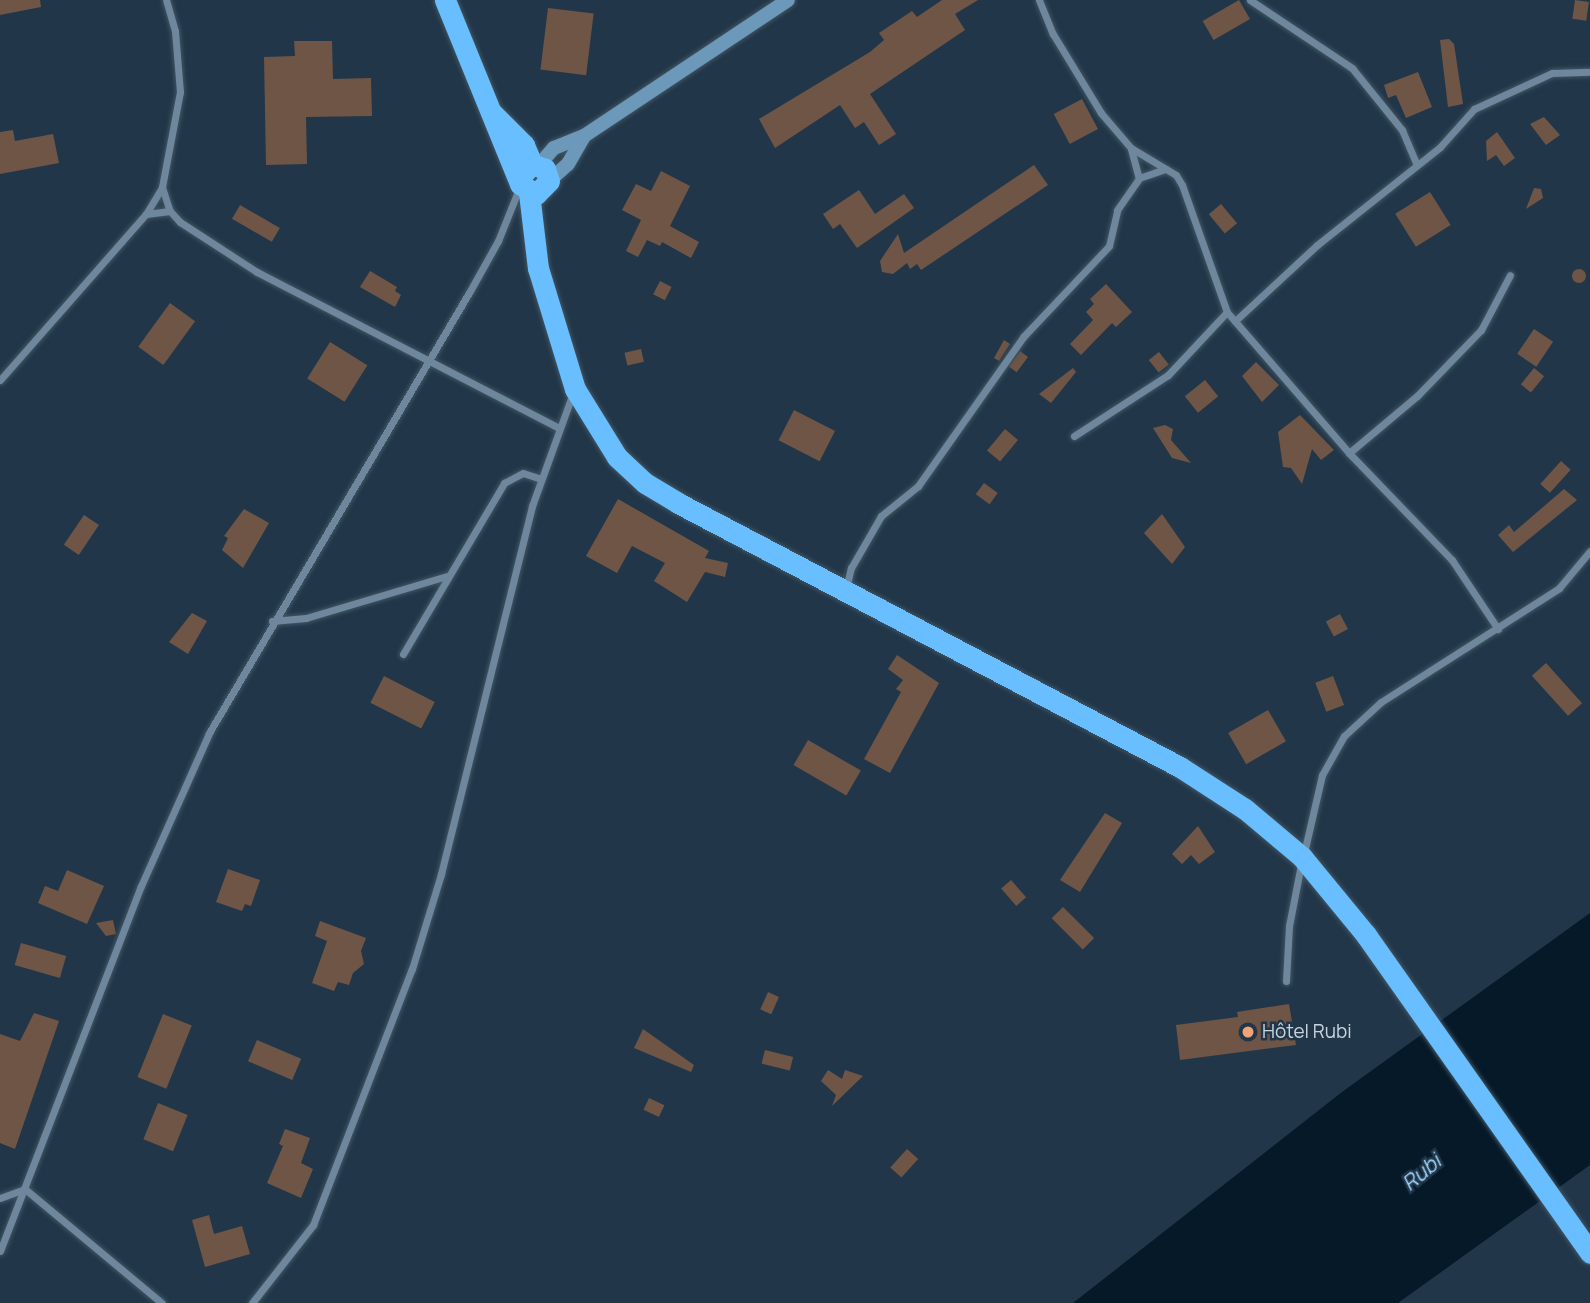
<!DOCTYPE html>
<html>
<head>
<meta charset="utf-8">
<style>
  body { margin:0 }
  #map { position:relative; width:1590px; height:1303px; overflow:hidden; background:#213749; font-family:Manrope,sans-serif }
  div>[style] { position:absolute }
  .water>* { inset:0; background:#051929 }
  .building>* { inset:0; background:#6f5546; transform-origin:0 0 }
  .round { border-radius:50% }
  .roads { filter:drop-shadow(0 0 2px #415563) drop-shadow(0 0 2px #415563) }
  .street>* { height:7px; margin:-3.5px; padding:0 3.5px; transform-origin:3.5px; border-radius:3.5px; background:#6e879c }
  .secondary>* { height:14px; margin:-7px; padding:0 7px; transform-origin:7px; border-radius:7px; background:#6c98ba }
  .highway>* { height:21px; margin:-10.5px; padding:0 10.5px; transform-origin:10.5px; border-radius:10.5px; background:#68beff }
  .dots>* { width:19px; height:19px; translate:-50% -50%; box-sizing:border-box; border:4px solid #213749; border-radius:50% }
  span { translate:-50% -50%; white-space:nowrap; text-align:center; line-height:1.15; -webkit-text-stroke:5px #213749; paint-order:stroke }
  .poi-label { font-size:19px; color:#c7d4df }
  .left { translate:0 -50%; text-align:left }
  .water-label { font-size:21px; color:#a1d5fe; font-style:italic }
</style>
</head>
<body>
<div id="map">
  <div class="water">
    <div style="clip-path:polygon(1590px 913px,1590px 1165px,1398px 1303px,1073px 1303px,1342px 1092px)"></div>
  </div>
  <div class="building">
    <div style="clip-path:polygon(0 0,40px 0,41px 7px,0 15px)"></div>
    <div style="clip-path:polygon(942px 0,978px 0,955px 14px,965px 30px,870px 94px,896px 134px,879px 145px,864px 122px,855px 128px,840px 105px,775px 148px,759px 119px,870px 52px,884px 40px,879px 33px,912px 11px,917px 17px)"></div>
    <div style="left:1239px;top:0;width:22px;height:42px;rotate:60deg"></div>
    <div style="left:1575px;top:0;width:14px;height:19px;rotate:8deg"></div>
    <div style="left:548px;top:8px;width:46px;height:62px;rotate:7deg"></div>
    <div style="clip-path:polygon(1449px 39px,1454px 44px,1463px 104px,1448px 107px,1440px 40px)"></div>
    <div style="clip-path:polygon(294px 41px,332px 41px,333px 79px,371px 78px,372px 116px,306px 117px,307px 164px,266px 165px,264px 57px,295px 56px)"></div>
    <div style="clip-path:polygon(1418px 72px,1432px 107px,1406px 118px,1396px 95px,1388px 98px,1384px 85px)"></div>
    <div style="left:1082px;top:99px;width:34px;height:32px;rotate:62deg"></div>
    <div style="clip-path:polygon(1544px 117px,1560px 135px,1546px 145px,1530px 124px)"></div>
    <div style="clip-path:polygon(13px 130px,15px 141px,53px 134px,59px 163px,0 174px,0 132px)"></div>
    <div style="clip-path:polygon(1497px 132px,1515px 158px,1504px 166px,1496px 155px,1487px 161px,1486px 141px)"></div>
    <div style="clip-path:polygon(1034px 165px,1048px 185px,921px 270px,917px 264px,910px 269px,907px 263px,893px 274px,882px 272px,880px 261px,898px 234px,904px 253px)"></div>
    <div style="clip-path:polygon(661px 171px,690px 186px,670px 226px,699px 242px,691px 258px,662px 242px,660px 246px,647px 240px,638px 257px,626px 251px,641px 220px,622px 210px,636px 184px,651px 191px)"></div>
    <div style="clip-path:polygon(1534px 188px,1541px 189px,1543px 198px,1526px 209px)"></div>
    <div style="clip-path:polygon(859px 190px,875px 214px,904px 194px,914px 208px,857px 248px,840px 224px,833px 229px,823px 214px)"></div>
    <div style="left:1430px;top:192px;width:39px;height:41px;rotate:58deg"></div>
    <div style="left:1221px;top:204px;width:25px;height:16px;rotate:50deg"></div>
    <div style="left:240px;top:205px;width:46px;height:16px;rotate:30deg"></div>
    <div class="round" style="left:1572px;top:269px;width:14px;height:14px"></div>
    <div style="clip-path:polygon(370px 271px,397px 287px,395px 291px,401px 295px,395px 307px,360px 287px)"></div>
    <div style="left:660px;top:281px;width:13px;height:15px;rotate:27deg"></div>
    <div style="clip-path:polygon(1106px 284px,1132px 312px,1116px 327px,1112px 323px,1081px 355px,1070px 344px,1093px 320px,1086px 312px,1094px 304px,1090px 299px)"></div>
    <div style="left:170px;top:303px;width:31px;height:54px;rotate:36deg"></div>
    <div style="left:1534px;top:329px;width:23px;height:30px;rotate:34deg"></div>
    <div style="clip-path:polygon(1004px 340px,1010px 344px,999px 361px,994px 358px)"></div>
    <div style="left:330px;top:342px;width:44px;height:43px;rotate:32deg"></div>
    <div style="left:641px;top:349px;width:13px;height:17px;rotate:77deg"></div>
    <div style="left:1020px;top:351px;width:10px;height:19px;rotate:37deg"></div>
    <div style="left:1159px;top:352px;width:16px;height:13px;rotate:52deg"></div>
    <div style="clip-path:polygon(1256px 362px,1279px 385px,1262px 402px,1242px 376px)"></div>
    <div style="clip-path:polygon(1073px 368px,1076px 372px,1051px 403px,1039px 394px)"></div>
    <div style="left:1534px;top:368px;width:13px;height:21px;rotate:39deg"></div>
    <div style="left:1205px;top:380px;width:21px;height:26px;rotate:51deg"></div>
    <div style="left:794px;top:410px;width:46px;height:34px;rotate:27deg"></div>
    <div style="clip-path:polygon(1300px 415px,1334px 450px,1321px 460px,1312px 449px,1302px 484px,1291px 468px,1283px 467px,1278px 432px)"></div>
    <div style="clip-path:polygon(1165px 425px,1173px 429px,1171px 440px,1191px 463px,1172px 458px,1153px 428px)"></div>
    <div style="left:1005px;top:429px;width:17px;height:28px;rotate:40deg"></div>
    <div style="left:1561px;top:461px;width:13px;height:31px;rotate:42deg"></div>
    <div style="left:984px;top:483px;width:17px;height:14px;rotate:36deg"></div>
    <div style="clip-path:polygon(1564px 489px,1577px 500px,1513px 552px,1498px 535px,1509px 525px,1514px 532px)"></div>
    <div style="clip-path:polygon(618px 499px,709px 551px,705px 558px,728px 563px,725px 577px,705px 572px,687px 602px,654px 581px,665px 563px,632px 546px,617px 573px,586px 556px)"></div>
    <div style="clip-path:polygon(244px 509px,269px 523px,243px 568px,222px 550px,228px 538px,224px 536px)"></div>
    <div style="clip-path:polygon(1162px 514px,1185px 547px,1172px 564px,1144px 533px)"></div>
    <div style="left:84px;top:515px;width:18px;height:36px;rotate:34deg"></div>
    <div style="clip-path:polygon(192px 613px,207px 621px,188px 654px,169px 642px)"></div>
    <div style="left:1340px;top:614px;width:17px;height:16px;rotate:62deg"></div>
    <div style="clip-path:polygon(897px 655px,939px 683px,890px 773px,864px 759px,901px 692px,896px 689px,903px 680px,888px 669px)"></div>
    <div style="left:1546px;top:663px;width:54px;height:19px;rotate:48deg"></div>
    <div style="left:384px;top:676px;width:57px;height:30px;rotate:27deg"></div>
    <div style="left:1333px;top:676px;width:31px;height:19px;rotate:69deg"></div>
    <div style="left:1268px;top:710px;width:36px;height:46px;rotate:60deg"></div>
    <div style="left:808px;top:740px;width:61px;height:29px;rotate:30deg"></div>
    <div style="clip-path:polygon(1105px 813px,1122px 823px,1080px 892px,1060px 880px)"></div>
    <div style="clip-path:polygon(1198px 826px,1215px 852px,1199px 864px,1191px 855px,1182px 864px,1172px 854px)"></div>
    <div style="clip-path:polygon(228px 869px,260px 880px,251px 906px,245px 904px,242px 911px,216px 902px)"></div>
    <div style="clip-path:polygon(67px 870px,104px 886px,87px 924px,38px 903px,45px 886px,58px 891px)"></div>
    <div style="left:1011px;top:880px;width:23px;height:13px;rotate:49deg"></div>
    <div style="left:1063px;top:907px;width:44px;height:16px;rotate:45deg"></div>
    <div style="clip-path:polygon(113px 920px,116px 934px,106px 936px,96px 923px)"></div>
    <div style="clip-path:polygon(320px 921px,366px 938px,361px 951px,364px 964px,353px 973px,349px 985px,338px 982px,334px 991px,312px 983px,327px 941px,315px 936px)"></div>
    <div style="left:21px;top:943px;width:47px;height:23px;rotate:16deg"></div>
    <div style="left:768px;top:992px;width:12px;height:19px;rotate:24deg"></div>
    <div style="clip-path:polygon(1289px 1004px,1296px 1045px,1180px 1060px,1176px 1025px,1238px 1017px,1237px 1012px)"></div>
    <div style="clip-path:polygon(34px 1013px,59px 1021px,15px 1149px,0 1143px,0 1034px,20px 1041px)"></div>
    <div style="left:163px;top:1014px;width:31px;height:68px;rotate:22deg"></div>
    <div style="clip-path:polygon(643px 1029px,694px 1065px,691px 1072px,634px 1048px)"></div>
    <div style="left:257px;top:1040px;width:48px;height:23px;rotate:23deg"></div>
    <div style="left:765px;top:1050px;width:29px;height:14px;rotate:14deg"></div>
    <div style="clip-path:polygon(828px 1070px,842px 1079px,845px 1070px,863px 1076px,832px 1106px,836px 1095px,821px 1081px)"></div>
    <div style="left:649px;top:1098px;width:17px;height:13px;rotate:25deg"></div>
    <div style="left:158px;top:1103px;width:32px;height:39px;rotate:22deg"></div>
    <div style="clip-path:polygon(285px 1129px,310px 1138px,301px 1163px,313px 1169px,301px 1198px,267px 1183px,283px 1146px,279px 1144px)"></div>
    <div style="left:907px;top:1149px;width:15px;height:25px;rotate:42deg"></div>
    <div style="clip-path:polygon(209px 1215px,214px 1234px,242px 1226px,250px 1254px,205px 1267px,192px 1220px)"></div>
  </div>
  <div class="roads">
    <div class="street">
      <div style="left:1039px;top:0;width:37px;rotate:68deg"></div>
      <div style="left:1053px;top:34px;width:92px;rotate:58.7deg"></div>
      <div style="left:1101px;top:113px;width:46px;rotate:49.4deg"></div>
      <div style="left:1131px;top:148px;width:52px;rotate:31deg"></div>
      <div style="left:1176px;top:175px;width:12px;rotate:59deg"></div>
      <div style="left:1182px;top:185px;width:135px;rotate:70.5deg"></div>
      <div style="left:1227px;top:312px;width:186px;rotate:49.1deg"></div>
      <div style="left:1349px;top:453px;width:149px;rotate:46.1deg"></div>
      <div style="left:1452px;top:560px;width:83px;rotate:56.3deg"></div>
      <div style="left:1250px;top:0;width:123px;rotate:33.7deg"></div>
      <div style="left:1352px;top:68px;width:80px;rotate:51.1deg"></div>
      <div style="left:1402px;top:130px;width:38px;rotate:67deg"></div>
      <div style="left:1131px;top:149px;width:30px;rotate:75deg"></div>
      <div style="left:162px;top:187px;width:25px;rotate:72deg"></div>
      <div style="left:170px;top:211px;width:15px;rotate:48deg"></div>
      <div style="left:180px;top:222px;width:92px;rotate:33deg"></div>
      <div style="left:257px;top:272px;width:340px;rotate:27.3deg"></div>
      <div style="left:146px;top:214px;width:24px;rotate:-7deg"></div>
      <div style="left:1235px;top:321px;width:112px;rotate:-42.8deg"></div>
      <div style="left:1317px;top:245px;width:157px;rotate:-38.5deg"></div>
      <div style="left:1440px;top:147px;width:51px;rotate:-48.2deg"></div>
      <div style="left:1474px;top:109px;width:86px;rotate:-24.8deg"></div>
      <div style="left:1552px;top:73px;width:38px;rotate:-2deg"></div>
      <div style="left:0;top:380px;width:221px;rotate:-48.7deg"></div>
      <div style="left:146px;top:214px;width:31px;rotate:-59deg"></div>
      <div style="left:162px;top:187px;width:97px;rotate:-79.3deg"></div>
      <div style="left:180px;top:92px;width:61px;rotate:-94.7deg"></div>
      <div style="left:175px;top:31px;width:32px;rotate:-106deg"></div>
      <div style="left:1074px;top:436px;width:112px;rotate:-33deg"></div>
      <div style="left:1168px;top:375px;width:86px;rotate:-46.9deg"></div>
      <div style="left:1349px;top:453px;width:89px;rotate:-40deg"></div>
      <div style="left:1417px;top:396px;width:92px;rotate:-45.9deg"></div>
      <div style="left:1481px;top:330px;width:62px;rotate:-62.2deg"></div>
      <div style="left:846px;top:589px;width:22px;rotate:-77deg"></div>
      <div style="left:851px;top:568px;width:60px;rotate:-60deg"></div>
      <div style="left:881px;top:516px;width:48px;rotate:-39deg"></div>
      <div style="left:918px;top:486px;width:182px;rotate:-54.8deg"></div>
      <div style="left:1023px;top:337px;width:125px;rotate:-46.6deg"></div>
      <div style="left:1109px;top:246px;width:37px;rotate:-77deg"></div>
      <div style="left:1117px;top:210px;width:39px;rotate:-55deg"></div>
      <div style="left:1139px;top:178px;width:28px;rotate:-19deg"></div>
      <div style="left:272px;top:621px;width:34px;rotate:-5deg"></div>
      <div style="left:306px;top:618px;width:147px;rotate:-16.6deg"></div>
      <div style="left:403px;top:654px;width:199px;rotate:-59.4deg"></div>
      <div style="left:504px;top:483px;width:21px;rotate:-28deg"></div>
      <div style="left:523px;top:473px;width:19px;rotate:18deg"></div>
      <div style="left:1304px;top:853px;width:80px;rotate:-77deg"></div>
      <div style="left:1322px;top:775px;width:45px;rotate:-60.6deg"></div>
      <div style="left:1344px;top:736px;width:50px;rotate:-42.6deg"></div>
      <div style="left:1381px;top:702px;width:211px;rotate:-32.6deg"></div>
      <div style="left:1559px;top:588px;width:48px;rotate:-50deg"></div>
      <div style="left:1286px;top:981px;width:55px;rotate:-86.9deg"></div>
      <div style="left:1289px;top:926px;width:63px;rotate:-79deg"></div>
      <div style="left:0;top:1198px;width:27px;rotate:-20deg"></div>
      <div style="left:25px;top:1189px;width:178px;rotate:39.8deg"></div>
      <div style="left:0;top:1251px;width:391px;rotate:-68.9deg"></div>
      <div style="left:141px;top:886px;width:167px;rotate:-66deg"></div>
      <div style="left:209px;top:733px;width:513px;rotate:-59.44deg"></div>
      <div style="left:470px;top:291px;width:57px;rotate:-60.8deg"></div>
      <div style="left:498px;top:241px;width:59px;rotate:-68.2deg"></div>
      <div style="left:252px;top:1303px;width:99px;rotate:-52deg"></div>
      <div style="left:313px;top:1225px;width:274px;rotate:-68.9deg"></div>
      <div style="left:412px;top:969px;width:99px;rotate:-73deg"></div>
      <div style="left:441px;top:874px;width:379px;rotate:-76.1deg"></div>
      <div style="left:532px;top:506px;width:120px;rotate:-70.1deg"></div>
    </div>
    <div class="secondary">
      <div style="left:539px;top:165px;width:23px;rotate:-49deg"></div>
      <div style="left:554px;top:148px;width:32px;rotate:-22deg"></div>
      <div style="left:584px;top:136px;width:245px;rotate:-33.7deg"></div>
      <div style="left:549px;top:181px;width:25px;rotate:-42deg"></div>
      <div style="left:568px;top:164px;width:32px;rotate:-60deg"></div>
    </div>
    <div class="highway">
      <div style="left:445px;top:0;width:199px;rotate:67.8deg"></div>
      <div style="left:520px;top:184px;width:19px;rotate:32deg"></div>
      <div style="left:536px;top:194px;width:18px;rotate:-45deg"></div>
      <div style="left:549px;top:181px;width:13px;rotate:-108deg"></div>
      <div style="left:545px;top:169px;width:14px;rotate:-159deg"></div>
      <div style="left:532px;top:164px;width:19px;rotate:133deg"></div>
      <div style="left:491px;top:112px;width:47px;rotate:45deg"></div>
      <div style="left:524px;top:145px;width:21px;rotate:67deg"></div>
      <div style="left:529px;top:193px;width:76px;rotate:83.2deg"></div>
      <div style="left:538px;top:268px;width:127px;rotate:73deg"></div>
      <div style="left:575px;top:389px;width:80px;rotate:58.3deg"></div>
      <div style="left:617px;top:457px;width:38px;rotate:43deg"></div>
      <div style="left:645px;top:483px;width:39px;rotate:31deg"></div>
      <div style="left:678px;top:503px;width:567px;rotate:27.74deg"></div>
      <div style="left:1180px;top:767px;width:77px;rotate:32.9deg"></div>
      <div style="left:1245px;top:809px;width:75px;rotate:40.1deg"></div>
      <div style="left:1302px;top:857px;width:101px;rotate:50.6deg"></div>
      <div style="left:1366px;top:935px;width:389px;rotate:54.8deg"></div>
    </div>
  </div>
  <div class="dots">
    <div style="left:1248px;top:1032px;background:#efa377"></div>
  </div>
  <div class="poi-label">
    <span class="left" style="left:1262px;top:1032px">Hôtel Rubi</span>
  </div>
  <div class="water-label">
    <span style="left:1421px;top:1172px;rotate:-40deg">Rubi</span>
  </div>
</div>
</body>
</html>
